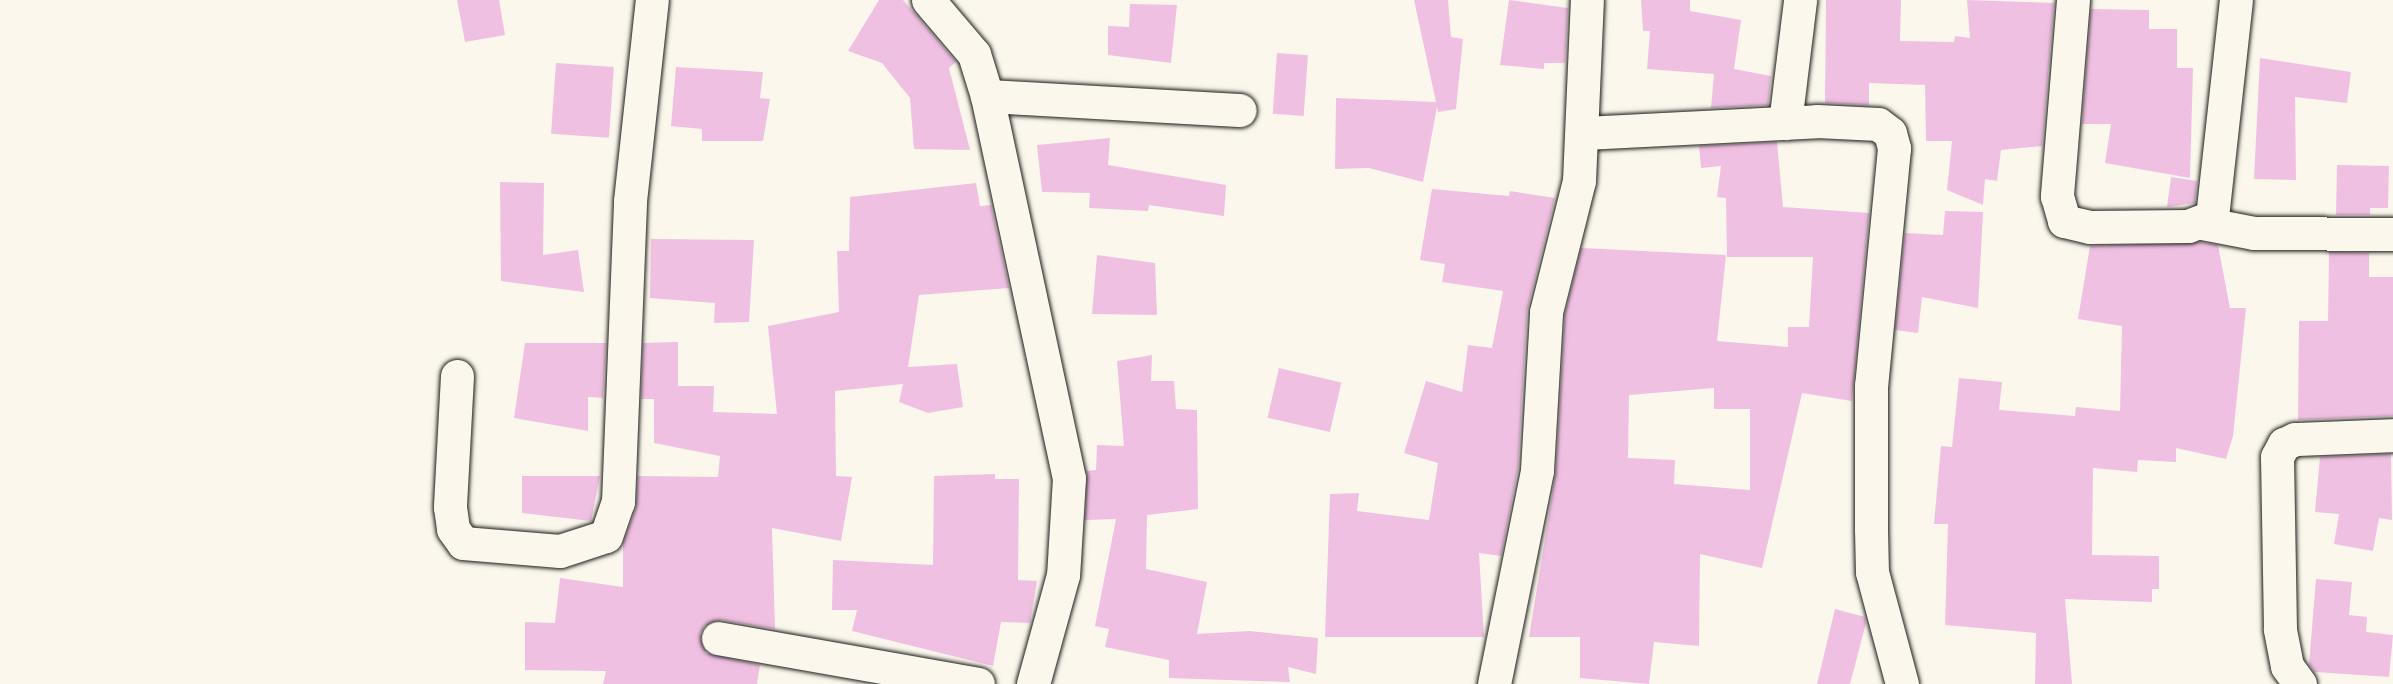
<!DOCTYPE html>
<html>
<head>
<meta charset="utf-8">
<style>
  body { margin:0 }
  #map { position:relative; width:2393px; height:684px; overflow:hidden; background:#fbf7ec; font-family:"Architects Daughter",sans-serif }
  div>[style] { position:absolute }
  .building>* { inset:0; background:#f0c0e2; transform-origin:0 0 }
  .roads { filter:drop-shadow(0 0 2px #1c1c1c) drop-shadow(0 0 2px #1c1c1c) }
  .minor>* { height:33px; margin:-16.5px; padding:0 16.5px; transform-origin:16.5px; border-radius:16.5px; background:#fbf7ec }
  span { translate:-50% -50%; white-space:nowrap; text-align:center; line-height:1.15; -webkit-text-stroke:4.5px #fbf7ec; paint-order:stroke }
</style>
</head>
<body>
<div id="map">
  <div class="building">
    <div style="clip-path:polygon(457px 0,499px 0,505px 35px,465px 42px)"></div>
    <div style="clip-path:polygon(879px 0,903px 0,956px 62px,949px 68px,970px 150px,914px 149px,910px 98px,882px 63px,848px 51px)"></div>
    <div style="clip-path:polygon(1414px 0,1448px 0,1451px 37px,1463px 39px,1456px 109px,1438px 112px,1437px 107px,1423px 182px,1369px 168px,1335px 169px,1336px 98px,1436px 102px)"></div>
    <div style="clip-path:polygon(1509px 0,1568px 8px,1565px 63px,1544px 63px,1544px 69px,1500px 65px)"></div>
    <div style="clip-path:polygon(1641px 0,1690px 0,1690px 11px,1741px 20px,1734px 69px,1771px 76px,1768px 105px,1711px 108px,1714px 74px,1647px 69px,1650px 31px,1643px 31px)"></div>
    <div style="clip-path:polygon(1826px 0,1901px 0,1900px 41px,1954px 42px,1955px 36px,1970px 38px,1967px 0,2054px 3px,2042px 146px,2001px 150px,1997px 181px,1985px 179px,1983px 205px,1947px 190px,1952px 141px,1926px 141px,1925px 85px,1869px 83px,1869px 105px,1825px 103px)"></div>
    <div style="clip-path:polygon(1130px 4px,1177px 5px,1171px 63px,1108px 55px,1108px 26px,1129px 27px)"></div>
    <div style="clip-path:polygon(2091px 9px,2149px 10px,2149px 29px,2177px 29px,2177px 68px,2193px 68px,2190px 178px,2105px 163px,2111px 124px,2082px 124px)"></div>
    <div style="left:1277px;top:53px;width:31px;height:61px;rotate:4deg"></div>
    <div style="clip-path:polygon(2260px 58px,2351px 72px,2347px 103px,2295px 97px,2296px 180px,2254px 179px)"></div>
    <div style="left:556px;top:63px;width:58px;height:71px;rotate:4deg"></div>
    <div style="clip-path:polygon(676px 67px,763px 72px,760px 98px,770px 99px,763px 141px,702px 141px,702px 129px,671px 126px)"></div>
    <div style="clip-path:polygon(1110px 138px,1108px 165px,1226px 185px,1224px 216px,1149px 205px,1148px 211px,1089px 208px,1090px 193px,1042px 192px,1037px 145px)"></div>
    <div style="clip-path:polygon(evenodd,1777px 142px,1783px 207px,1869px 213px,1852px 401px,1802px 393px,1762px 568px,1700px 554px,1699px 646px,1654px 642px,1649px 684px,1580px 678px,1580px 637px,1529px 637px,1556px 471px,1565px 315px,1581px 248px,1726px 255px,1717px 341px,1788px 347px,1788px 327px,1809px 327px,1813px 257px,1727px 257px,1726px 198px,1717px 197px,1721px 166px,1701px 168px,1699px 146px,1777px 142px,1714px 388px,1714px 409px,1750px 409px,1750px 490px,1674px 484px,1675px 460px,1628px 458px,1629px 395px,1714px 388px)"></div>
    <div style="clip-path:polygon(2337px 165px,2389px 166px,2388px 208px,2370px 208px,2370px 215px,2336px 215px)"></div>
    <div style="clip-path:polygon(2171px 177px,2197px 181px,2195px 203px,2167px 207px)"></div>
    <div style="clip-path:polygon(500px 182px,544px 183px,543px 255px,578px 250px,584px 292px,501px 281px)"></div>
    <div style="clip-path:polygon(976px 183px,980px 206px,991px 205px,1009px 288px,919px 295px,908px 367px,957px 364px,963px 407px,928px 413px,899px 402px,903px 384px,835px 391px,836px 476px,852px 477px,841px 541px,772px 528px,775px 629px,721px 620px,704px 626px,700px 634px,706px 653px,760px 665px,757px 684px,603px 684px,606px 671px,525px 670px,525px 622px,555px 623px,560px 578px,623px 587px,623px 543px,636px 508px,638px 476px,718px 477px,720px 456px,654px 443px,654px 399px,641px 399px,643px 343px,678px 342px,678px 386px,714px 386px,713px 412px,777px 414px,768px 326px,839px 312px,837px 251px,849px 251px,850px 197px)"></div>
    <div style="clip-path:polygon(1432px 189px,1509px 196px,1510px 191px,1555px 198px,1527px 311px,1518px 468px,1501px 556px,1479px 553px,1484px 637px,1325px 637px,1330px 494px,1359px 493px,1357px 511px,1429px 520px,1438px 463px,1404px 453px,1426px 381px,1462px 392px,1468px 345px,1492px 348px,1503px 291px,1442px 282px,1445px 264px,1420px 260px)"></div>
    <div style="clip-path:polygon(1945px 211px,1983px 212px,1978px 308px,1922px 297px,1918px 333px,1895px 330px,1905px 233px,1943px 235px)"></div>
    <div style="clip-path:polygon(651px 239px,754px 240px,749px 322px,714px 323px,715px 303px,650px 298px)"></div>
    <div style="clip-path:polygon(2200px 242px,2218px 245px,2230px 308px,2246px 308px,2233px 436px,2226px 459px,2176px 448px,2176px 462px,2138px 460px,2137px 472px,2093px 468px,2092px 555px,2159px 556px,2159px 589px,2152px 589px,2152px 602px,2065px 599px,2072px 684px,2035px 684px,2036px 633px,1945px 625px,1948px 524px,1934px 524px,1941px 446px,1952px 447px,1959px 378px,2002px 382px,1999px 410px,2075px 416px,2076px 407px,2120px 411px,2122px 326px,2078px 319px,2090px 246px)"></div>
    <div style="clip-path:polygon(2329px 252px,2369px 253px,2369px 277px,2393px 277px,2393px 416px,2298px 420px,2299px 321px,2328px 321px)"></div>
    <div style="clip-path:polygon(1097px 255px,1155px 263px,1157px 315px,1092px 314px)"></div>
    <div style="clip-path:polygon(525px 343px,606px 343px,603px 398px,588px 397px,588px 431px,514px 418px)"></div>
    <div style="clip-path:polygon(1152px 355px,1151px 381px,1174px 381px,1176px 409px,1197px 410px,1198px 509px,1147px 515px,1146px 569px,1207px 582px,1197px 634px,1249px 631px,1318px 638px,1316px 674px,1288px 667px,1290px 682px,1169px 678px,1169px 660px,1105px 647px,1109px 629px,1095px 626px,1116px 519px,1085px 520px,1087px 471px,1096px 470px,1097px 445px,1124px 446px,1117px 361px)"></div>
    <div style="left:1279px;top:368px;width:64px;height:51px;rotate:13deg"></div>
    <div style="clip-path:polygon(2391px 454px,2392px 520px,2379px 518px,2373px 551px,2334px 544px,2339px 514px,2315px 512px,2320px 457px)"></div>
    <div style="clip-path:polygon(995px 474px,995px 479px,1019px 479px,1018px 580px,1037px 581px,1030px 623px,1001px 622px,993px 666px,852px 631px,857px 610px,832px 610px,833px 560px,933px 565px,934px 476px)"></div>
    <div style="clip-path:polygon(522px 476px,600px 476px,591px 521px,522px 513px)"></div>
    <div style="clip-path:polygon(2316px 579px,2352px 582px,2349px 615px,2367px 617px,2366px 632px,2393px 635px,2389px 677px,2315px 672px,2309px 664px)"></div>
    <div style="clip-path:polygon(1835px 609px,1865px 617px,1866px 623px,1850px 684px,1817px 684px)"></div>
  </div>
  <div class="roads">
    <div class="minor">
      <div style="left:928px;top:0;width:71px;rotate:49.6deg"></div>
      <div style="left:974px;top:54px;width:44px;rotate:72.8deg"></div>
      <div style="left:987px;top:96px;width:391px;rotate:77.9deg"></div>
      <div style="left:1069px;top:478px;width:97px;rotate:93.5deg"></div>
      <div style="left:1063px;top:575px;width:113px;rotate:105.4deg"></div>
      <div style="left:2073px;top:0;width:197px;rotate:94.7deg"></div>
      <div style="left:2057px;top:196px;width:26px;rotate:74deg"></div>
      <div style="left:2064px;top:221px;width:27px;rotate:13deg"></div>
      <div style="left:2090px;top:227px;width:98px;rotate:-0.6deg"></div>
      <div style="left:2188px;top:226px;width:26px;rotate:-21deg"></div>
      <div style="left:2212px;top:217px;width:218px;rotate:-83.7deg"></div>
      <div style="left:987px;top:96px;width:253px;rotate:3.2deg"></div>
      <div style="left:1785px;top:123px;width:124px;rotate:-83deg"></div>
      <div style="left:1584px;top:133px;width:233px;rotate:-2.9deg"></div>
      <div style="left:1817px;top:121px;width:61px;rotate:2.8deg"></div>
      <div style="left:1878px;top:124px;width:15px;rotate:37deg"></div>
      <div style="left:1890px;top:133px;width:16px;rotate:75deg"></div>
      <div style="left:1894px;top:148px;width:238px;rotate:95.5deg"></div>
      <div style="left:1871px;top:385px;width:144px;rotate:90deg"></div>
      <div style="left:1871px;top:529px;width:43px;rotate:88.7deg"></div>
      <div style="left:1872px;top:572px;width:116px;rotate:75deg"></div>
      <div style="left:2202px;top:223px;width:53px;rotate:10.9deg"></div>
      <div style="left:2254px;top:233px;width:139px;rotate:0.4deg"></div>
      <div style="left:457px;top:376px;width:131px;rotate:93.1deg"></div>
      <div style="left:450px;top:507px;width:22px;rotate:82deg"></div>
      <div style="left:453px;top:529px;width:17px;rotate:54deg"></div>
      <div style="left:463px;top:543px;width:97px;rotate:4.7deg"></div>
      <div style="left:560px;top:551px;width:48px;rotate:-18.1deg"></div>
      <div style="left:606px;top:536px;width:36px;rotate:-71deg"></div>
      <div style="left:618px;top:502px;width:301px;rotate:-87.7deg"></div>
      <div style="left:630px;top:201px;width:202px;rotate:-83.8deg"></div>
      <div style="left:718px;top:638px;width:264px;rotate:10deg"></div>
      <div style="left:1494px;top:684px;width:218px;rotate:-78.6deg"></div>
      <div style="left:1537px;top:470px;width:158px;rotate:-86.7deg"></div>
      <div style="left:1546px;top:312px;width:135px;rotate:-75.9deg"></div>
      <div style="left:1579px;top:181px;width:181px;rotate:-87.5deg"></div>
      <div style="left:2300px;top:684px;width:22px;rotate:-126deg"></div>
      <div style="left:2287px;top:666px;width:38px;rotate:-101deg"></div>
      <div style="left:2280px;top:629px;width:172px;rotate:-91deg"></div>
      <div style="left:2277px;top:457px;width:15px;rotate:-62deg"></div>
      <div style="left:2284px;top:444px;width:12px;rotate:-24deg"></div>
      <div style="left:2295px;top:439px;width:98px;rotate:-2.3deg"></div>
    </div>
  </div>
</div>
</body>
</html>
